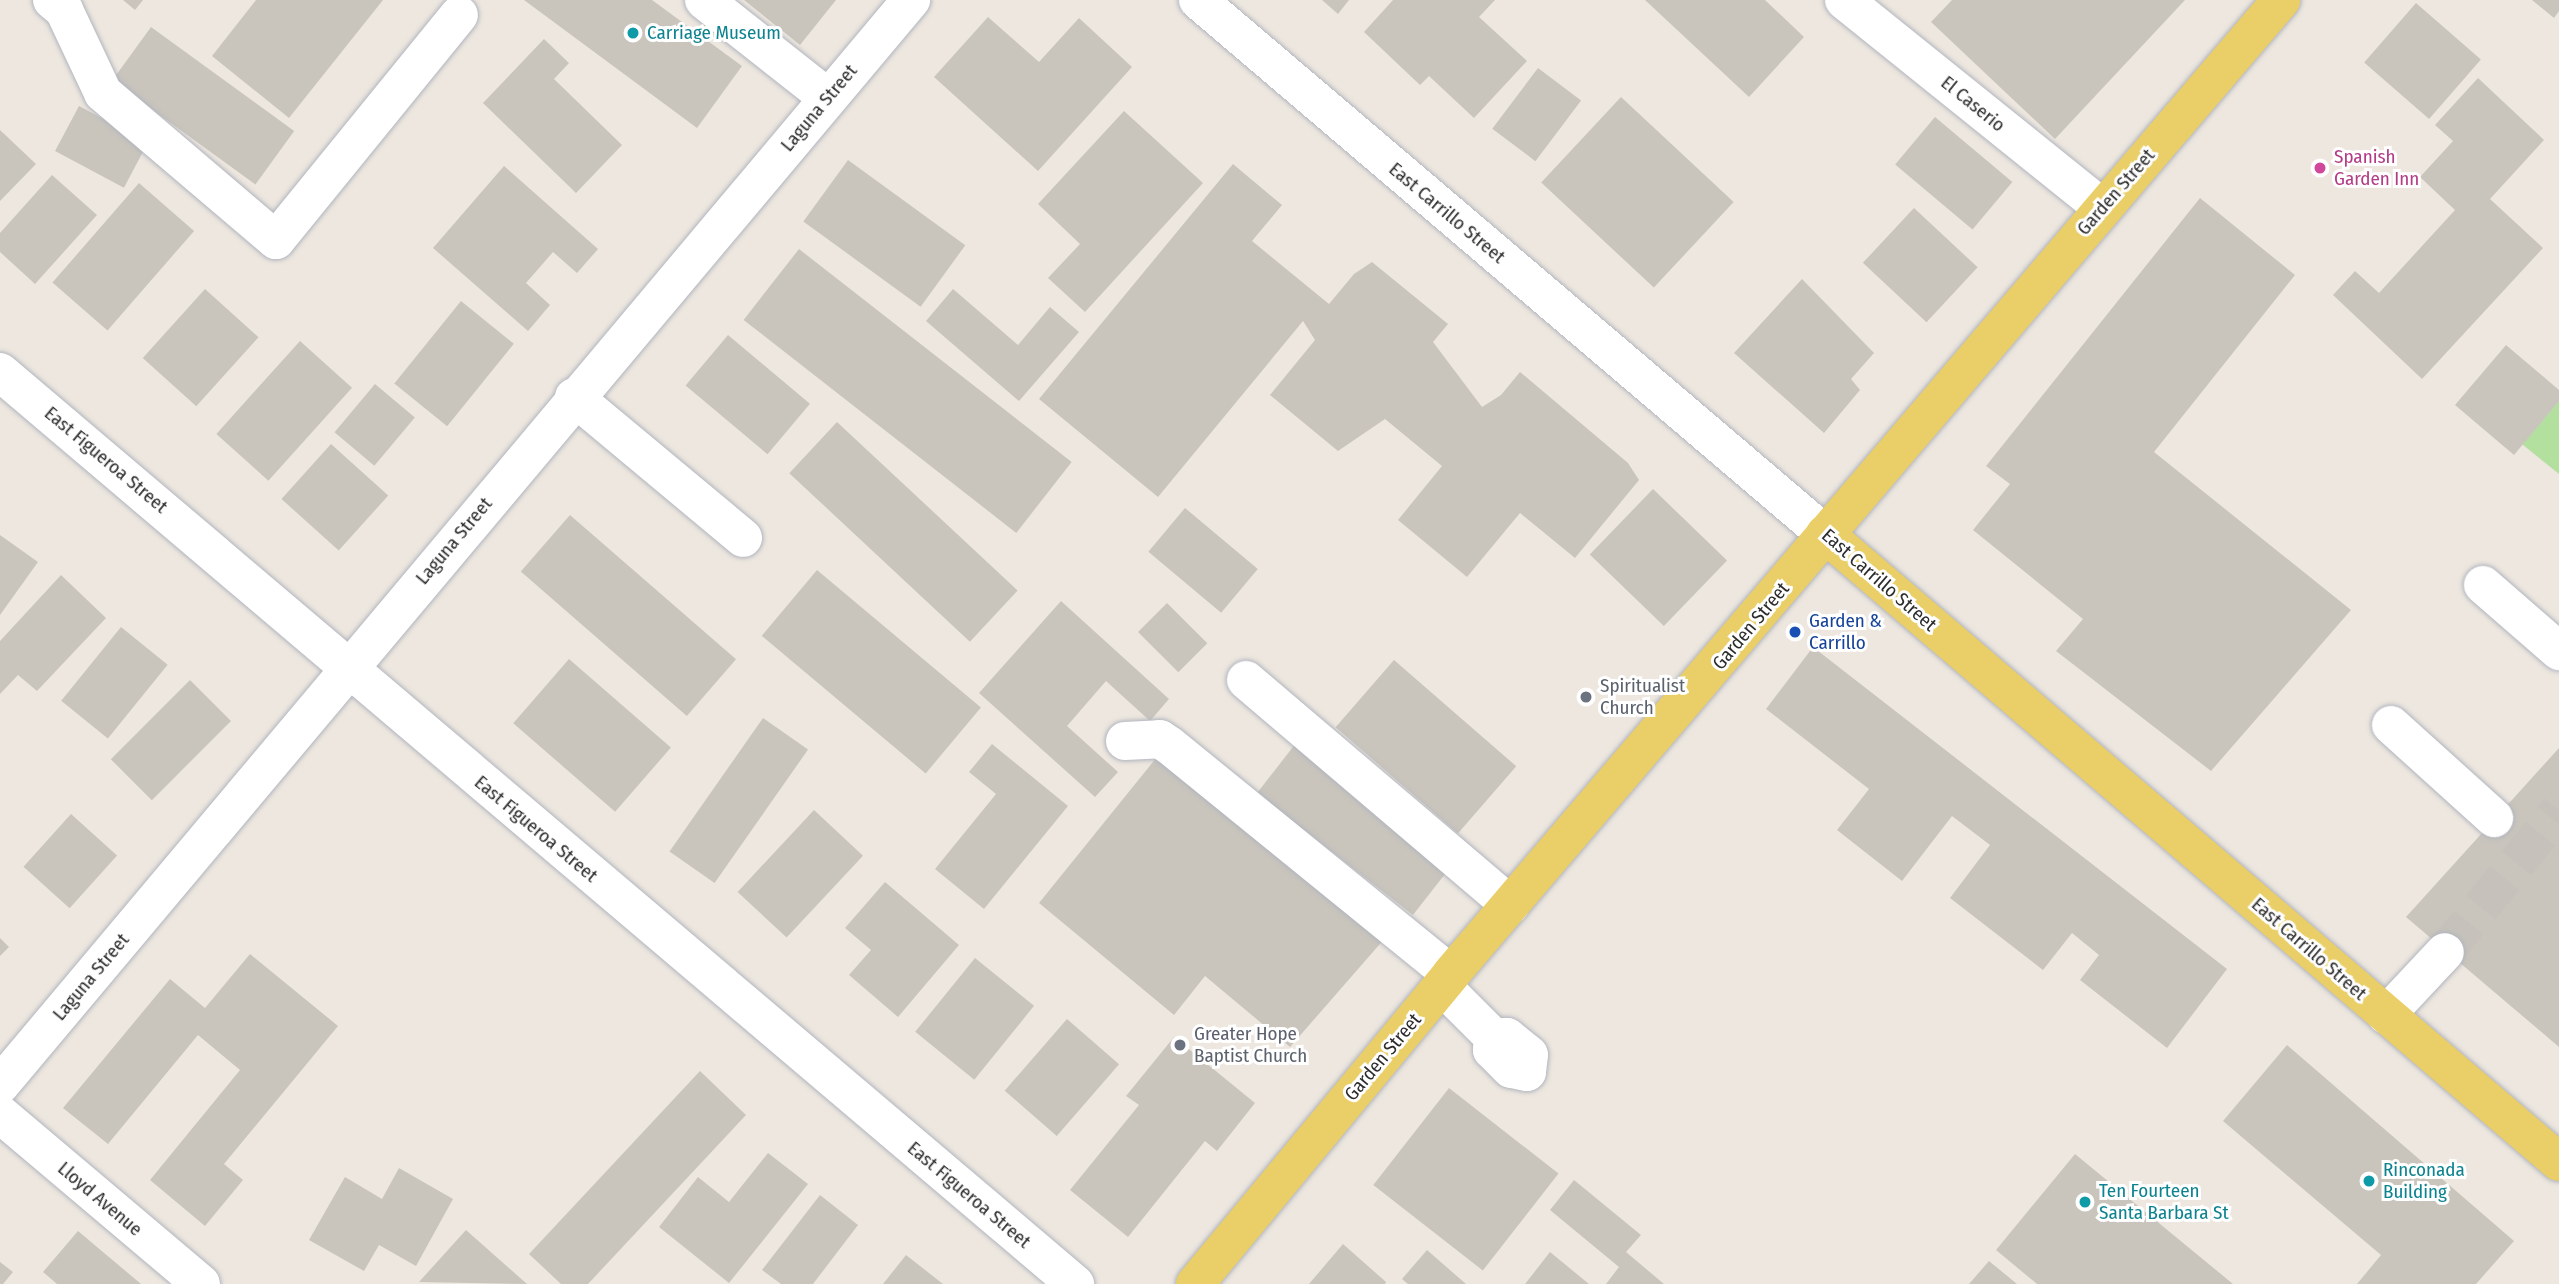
<!DOCTYPE html>
<html>
<head>
<meta charset="utf-8">
<style>
  body { margin:0 }
  #map { position:relative; width:2559px; height:1284px; overflow:hidden; background:#ede7df; font-family:"Fira Sans Condensed",sans-serif }
  div>[style] { position:absolute }
  .green>* { inset:0; background:#b4e09f }
  .building>* { inset:0; background:#c9c5bd; transform-origin:0 0 }
  .minor-tunnel>* { height:38px; margin-top:-19px; transform-origin:0; background:repeating-linear-gradient(90deg,#c6c2bb 0 38px,transparent 0 57px) }
  .roads { filter:drop-shadow(0 0 2px #b2b5bf) drop-shadow(0 0 2px #b2b5bf) }
  .minor>* { height:38px; margin:-19px; padding:0 19px; transform-origin:19px; border-radius:19px; background:#fff }
  .major>* { height:38px; margin:-19px; padding:0 19px; transform-origin:19px; border-radius:19px; background:#eace67 }
  .dots>* { width:19px; height:19px; translate:-50% -50%; box-sizing:border-box; border:4px solid #fff; border-radius:50% }
  span { translate:-50% -50%; white-space:nowrap; text-align:center; line-height:1.15; -webkit-text-stroke:6px #fff; paint-order:stroke }
  .culture-label { font-size:19px; color:#0d838f }
  .left { translate:0 -50%; text-align:left }
  .street-label { font-size:19px; color:#2c2c2c }
  .hotel-label { font-size:19px; color:#b23c85 }
  .transit-label { font-size:19px; color:#164399 }
  .worship-label { font-size:19px; color:#5b616d }
</style>
</head>
<body>
<div id="map">
  <div class="green">
    <div style="clip-path:polygon(2559px 391px,2559px 474px,2518px 441px)"></div>
  </div>
  <div class="building">
    <div style="clip-path:polygon(123px 0,143px 0,135px 10px)"></div>
    <div style="clip-path:polygon(256px 0,383px 0,289px 118px,212px 56px)"></div>
    <div style="clip-path:polygon(524px 0,652px 0,742px 66px,697px 128px)"></div>
    <div style="clip-path:polygon(744px 0,836px 0,800px 45px)"></div>
    <div style="clip-path:polygon(1322px 0,1349px 0,1338px 14px)"></div>
    <div style="clip-path:polygon(1393px 0,1495px 0,1479px 17px,1527px 61px,1474px 118px,1429px 76px,1420px 85px,1364px 32px)"></div>
    <div style="clip-path:polygon(1645px 0,1765px 0,1804px 37px,1749px 97px)"></div>
    <div style="clip-path:polygon(1952px 0,2185px 0,2055px 139px,1931px 22px)"></div>
    <div style="clip-path:polygon(2532px 0,2559px 0,2559px 11px,2554px 18px)"></div>
    <div style="left:2416px;top:3px;width:86px;height:79px;rotate:41deg"></div>
    <div style="clip-path:polygon(988px 17px,1039px 62px,1079px 18px,1132px 67px,1038px 171px,934px 77px)"></div>
    <div style="left:151px;top:27px;width:177px;height:66px;rotate:36deg"></div>
    <div style="clip-path:polygon(544px 39px,569px 63px,554px 79px,622px 145px,576px 193px,483px 103px)"></div>
    <div style="left:1538px;top:68px;width:54px;height:76px;rotate:37deg"></div>
    <div style="clip-path:polygon(2478px 78px,2544px 140px,2490px 199px,2543px 248px,2422px 379px,2333px 295px,2355px 271px,2379px 293px,2455px 210px,2420px 177px,2453px 141px,2435px 125px)"></div>
    <div style="left:1621px;top:97px;width:154px;height:117px;rotate:43deg"></div>
    <div style="left:79px;top:106px;width:78px;height:51px;rotate:28deg"></div>
    <div style="clip-path:polygon(1124px 111px,1203px 183px,1085px 312px,1048px 278px,1080px 244px,1038px 204px)"></div>
    <div style="left:1935px;top:117px;width:101px;height:62px;rotate:40deg"></div>
    <div style="clip-path:polygon(0 130px,36px 164px,0 201px)"></div>
    <div style="left:848px;top:160px;width:145px;height:76px;rotate:36deg"></div>
    <div style="clip-path:polygon(1233px 164px,1282px 205px,1252px 241px,1329px 304px,1354px 274px,1372px 262px,1448px 324px,1433px 342px,1482px 407px,1501px 395px,1520px 372px,1628px 463px,1639px 480px,1575px 558px,1520px 513px,1467px 577px,1398px 520px,1442px 466px,1385px 419px,1338px 451px,1270px 395px,1315px 340px,1303px 321px,1158px 497px,1039px 399px)"></div>
    <div style="clip-path:polygon(504px 166px,598px 249px,577px 273px,553px 252px,526px 283px,550px 305px,528px 331px,433px 248px)"></div>
    <div style="clip-path:polygon(52px 175px,97px 215px,35px 284px,0 252px,0 233px)"></div>
    <div style="left:139px;top:183px;width:73px;height:132px;rotate:41deg"></div>
    <div style="clip-path:polygon(2200px 198px,2295px 275px,2154px 452px,2351px 610px,2211px 771px,2056px 651px,2083px 619px,1973px 530px,2010px 484px,1986px 466px)"></div>
    <div style="left:1914px;top:208px;width:87px;height:75px;rotate:43deg"></div>
    <div style="left:799px;top:249px;width:346px;height:90px;rotate:38deg"></div>
    <div style="clip-path:polygon(1802px 279px,1874px 353px,1851px 379px,1860px 390px,1824px 433px,1734px 353px)"></div>
    <div style="left:205px;top:289px;width:72px;height:93px;rotate:42deg"></div>
    <div style="clip-path:polygon(953px 289px,1018px 345px,1050px 307px,1079px 332px,1019px 401px,926px 321px)"></div>
    <div style="left:461px;top:301px;width:68px;height:106px;rotate:39deg"></div>
    <div style="left:728px;top:335px;width:107px;height:66px;rotate:40deg"></div>
    <div style="left:300px;top:341px;width:70px;height:125px;rotate:42deg"></div>
    <div style="clip-path:polygon(2506px 345px,2559px 390px,2559px 401px,2514px 455px,2455px 405px)"></div>
    <div style="left:375px;top:384px;width:52px;height:63px;rotate:40deg"></div>
    <div style="left:837px;top:422px;width:247px;height:70px;rotate:43deg"></div>
    <div style="left:331px;top:444px;width:77px;height:74px;rotate:42deg"></div>
    <div style="left:1653px;top:489px;width:103px;height:91px;rotate:44deg"></div>
    <div style="left:1185px;top:508px;width:95px;height:57px;rotate:40deg"></div>
    <div style="left:570px;top:515px;width:220px;height:75px;rotate:41deg"></div>
    <div style="clip-path:polygon(0 535px,38px 562px,0 615px)"></div>
    <div style="left:817px;top:570px;width:214px;height:86px;rotate:40deg"></div>
    <div style="clip-path:polygon(61px 575px,106px 618px,37px 691px,18px 675px,0 694px,0 641px)"></div>
    <div style="clip-path:polygon(1061px 601px,1169px 699px,1150px 721px,1106px 681px,1067px 726px,1118px 772px,1095px 797px,979px 693px)"></div>
    <div style="left:1167px;top:603px;width:57px;height:41px;rotate:45deg"></div>
    <div style="left:121px;top:627px;width:60px;height:95px;rotate:39deg"></div>
    <div style="clip-path:polygon(1813px 647px,2227px 969px,2167px 1048px,2080px 980px,2099px 955px,2072px 933px,2043px 970px,1950px 898px,1990px 845px,1952px 816px,1902px 881px,1837px 830px,1869px 789px,1766px 709px)"></div>
    <div style="left:569px;top:659px;width:135px;height:85px;rotate:41deg"></div>
    <div style="left:1394px;top:660px;width:162px;height:89px;rotate:41deg"></div>
    <div style="left:190px;top:680px;width:58px;height:112px;rotate:45deg"></div>
    <div style="left:763px;top:718px;width:55px;height:163px;rotate:35deg"></div>
    <div style="left:1300px;top:738px;width:198px;height:70px;rotate:38deg"></div>
    <div style="clip-path:polygon(992px 744px,1068px 806px,984px 909px,935px 869px,996px 794px,969px 772px)"></div>
    <div style="clip-path:polygon(2559px 748px,2559px 1047px,2406px 917px)"></div>
    <div style="clip-path:polygon(1161px 752px,1386px 937px,1290px 1047px,1205px 976px,1174px 1015px,1039px 903px)"></div>
    <div style="left:814px;top:810px;width:67px;height:112px;rotate:43deg"></div>
    <div style="left:71px;top:814px;width:62px;height:71px;rotate:42deg"></div>
    <div style="clip-path:polygon(885px 882px,959px 945px,898px 1017px,849px 975px,871px 950px,845px 928px)"></div>
    <div style="clip-path:polygon(0 938px,9px 947px,0 956px)"></div>
    <div style="clip-path:polygon(250px 954px,338px 1026px,224px 1164px,243px 1180px,205px 1226px,150px 1180px,240px 1070px,198px 1035px,108px 1144px,63px 1108px,170px 979px,205px 1008px)"></div>
    <div style="left:975px;top:958px;width:76px;height:95px;rotate:39deg"></div>
    <div style="left:1067px;top:1019px;width:69px;height:95px;rotate:41deg"></div>
    <div style="clip-path:polygon(1174px 1037px,1255px 1103px,1217px 1151px,1205px 1141px,1128px 1237px,1070px 1190px,1139px 1105px,1126px 1096px)"></div>
    <div style="clip-path:polygon(2287px 1045px,2514px 1241px,2476px 1284px,2357px 1284px,2381px 1255px,2223px 1121px)"></div>
    <div style="clip-path:polygon(700px 1071px,746px 1115px,588px 1284px,561px 1284px,529px 1254px)"></div>
    <div style="left:1449px;top:1088px;width:139px;height:123px;rotate:38deg"></div>
    <div style="clip-path:polygon(768px 1153px,808px 1184px,729px 1283px,659px 1227px,698px 1177px,729px 1202px)"></div>
    <div style="clip-path:polygon(2075px 1154px,2233px 1284px,2037px 1284px,1996px 1250px)"></div>
    <div style="clip-path:polygon(399px 1168px,453px 1199px,416px 1266px,379px 1245px,364px 1271px,309px 1240px,345px 1177px,382px 1199px)"></div>
    <div style="clip-path:polygon(1574px 1180px,1641px 1235px,1626px 1252px,1664px 1284px,1606px 1284px,1619px 1267px,1550px 1210px)"></div>
    <div style="clip-path:polygon(820px 1195px,858px 1225px,813px 1284px,781px 1284px,762px 1270px)"></div>
    <div style="clip-path:polygon(466px 1230px,527px 1284px,419px 1282px)"></div>
    <div style="clip-path:polygon(78px 1231px,141px 1284px,57px 1284px,43px 1272px)"></div>
    <div style="clip-path:polygon(1343px 1244px,1386px 1282px,1385px 1284px,1309px 1284px)"></div>
    <div style="clip-path:polygon(1427px 1250px,1466px 1284px,1408px 1284px,1402px 1279px)"></div>
    <div style="clip-path:polygon(1550px 1252px,1589px 1284px,1525px 1284px)"></div>
    <div style="clip-path:polygon(906px 1255px,943px 1284px,883px 1284px)"></div>
    <div style="clip-path:polygon(1989px 1261px,2017px 1284px,1969px 1284px)"></div>
    <div style="clip-path:polygon(0 1262px,13px 1272px,3px 1284px,0 1284px)"></div>
  </div>
  <div class="minor-tunnel">
    <div style="left:2445px;top:952px;width:182px;rotate:-51.2deg"></div>
  </div>
  <div class="roads">
    <div class="minor">
      <div style="left:52px;top:0;width:16px;rotate:40deg"></div>
      <div style="left:64px;top:10px;width:92px;rotate:64.8deg"></div>
      <div style="left:103px;top:93px;width:227px;rotate:40.4deg"></div>
      <div style="left:276px;top:240px;width:290px;rotate:-50.9deg"></div>
      <div style="left:704px;top:0;width:158px;rotate:38.3deg"></div>
      <div style="left:1198px;top:0;width:824px;rotate:40.42deg"></div>
      <div style="left:1844px;top:0;width:332px;rotate:38.8deg"></div>
      <div style="left:0;top:372px;width:1410px;rotate:40.31deg"></div>
      <div style="left:574px;top:397px;width:220px;rotate:39.8deg"></div>
      <div style="left:2483px;top:585px;width:101px;rotate:41deg"></div>
      <div style="left:1246px;top:680px;width:347px;rotate:40.4deg"></div>
      <div style="left:2391px;top:725px;width:139px;rotate:42.1deg"></div>
      <div style="left:1125px;top:741px;width:35px;rotate:-3deg"></div>
      <div style="left:1160px;top:739px;width:11px;rotate:34deg"></div>
      <div style="left:1169px;top:745px;width:363px;rotate:39.1deg"></div>
      <div style="left:1442px;top:986px;width:72px;rotate:45deg"></div>
      <div style="left:2386px;top:1015px;width:86px;rotate:-46.9deg"></div>
      <div style="left:1493px;top:1037px;width:14px"></div>
      <div style="left:1507px;top:1037px;width:28px;rotate:39deg"></div>
      <div style="left:1529px;top:1055px;width:17px;rotate:97deg"></div>
      <div style="left:1527px;top:1072px;width:16px;rotate:-169deg"></div>
      <div style="left:1511px;top:1069px;width:27px;rotate:-135deg"></div>
      <div style="left:1492px;top:1050px;width:13px;rotate:-86deg"></div>
      <div style="left:0;top:1085px;width:1417px;rotate:-49.98deg"></div>
      <div style="left:0;top:1114px;width:263px;rotate:40.2deg"></div>
    </div>
    <div class="major">
      <div style="left:1825px;top:534px;width:966px;rotate:40.55deg"></div>
      <div style="left:1195px;top:1284px;width:402px;rotate:-50.4deg"></div>
      <div style="left:1451px;top:974px;width:1280px;rotate:-49.56deg"></div>
    </div>
  </div>
  <div class="dots">
    <div style="left:633px;top:33px;background:#0f9aa8"></div>
    <div style="left:2320px;top:168px;background:#d1479c"></div>
    <div style="left:1795px;top:632px;background:#1a4fb4"></div>
    <div style="left:1586px;top:697px;background:#6b7280"></div>
    <div style="left:1180px;top:1045px;background:#6b7280"></div>
    <div style="left:2369px;top:1181px;background:#0f9aa8"></div>
    <div style="left:2085px;top:1202px;background:#0f9aa8"></div>
  </div>
  <div class="culture-label">
    <span class="left" style="left:647px;top:33px">Carriage Museum</span>
    <span class="left" style="left:2383px;top:1181px">Rinconada<br>Building</span>
    <span class="left" style="left:2099px;top:1202px">Ten Fourteen<br>Santa Barbara St</span>
  </div>
  <div class="street-label">
    <span style="left:1973px;top:104px;rotate:39deg">El Caserio</span>
    <span style="left:819px;top:108px;rotate:-50deg">Laguna Street</span>
    <span style="left:2116px;top:192px;rotate:-49deg">Garden Street</span>
    <span style="left:1447px;top:213px;rotate:40deg">East Carrillo Street</span>
    <span style="left:106px;top:460px;rotate:40deg">East Figueroa Street</span>
    <span style="left:454px;top:541px;rotate:-50deg">Laguna Street</span>
    <span style="left:1879px;top:580px;rotate:41deg">East Carrillo Street</span>
    <span style="left:1751px;top:626px;rotate:-50deg">Garden Street</span>
    <span style="left:536px;top:829px;rotate:40deg">East Figueroa Street</span>
    <span style="left:2309px;top:949px;rotate:41deg">East Carrillo Street</span>
    <span style="left:91px;top:977px;rotate:-50deg">Laguna Street</span>
    <span style="left:1383px;top:1057px;rotate:-50deg">Garden Street</span>
    <span style="left:969px;top:1195px;rotate:40deg">East Figueroa Street</span>
    <span style="left:100px;top:1199px;rotate:40deg">Lloyd Avenue</span>
  </div>
  <div class="hotel-label">
    <span class="left" style="left:2334px;top:168px">Spanish<br>Garden Inn</span>
  </div>
  <div class="transit-label">
    <span class="left" style="left:1809px;top:632px">Garden &amp;<br>Carrillo</span>
  </div>
  <div class="worship-label">
    <span class="left" style="left:1600px;top:697px">Spiritualist<br>Church</span>
    <span class="left" style="left:1194px;top:1045px">Greater Hope<br>Baptist Church</span>
  </div>
</div>
</body>
</html>
